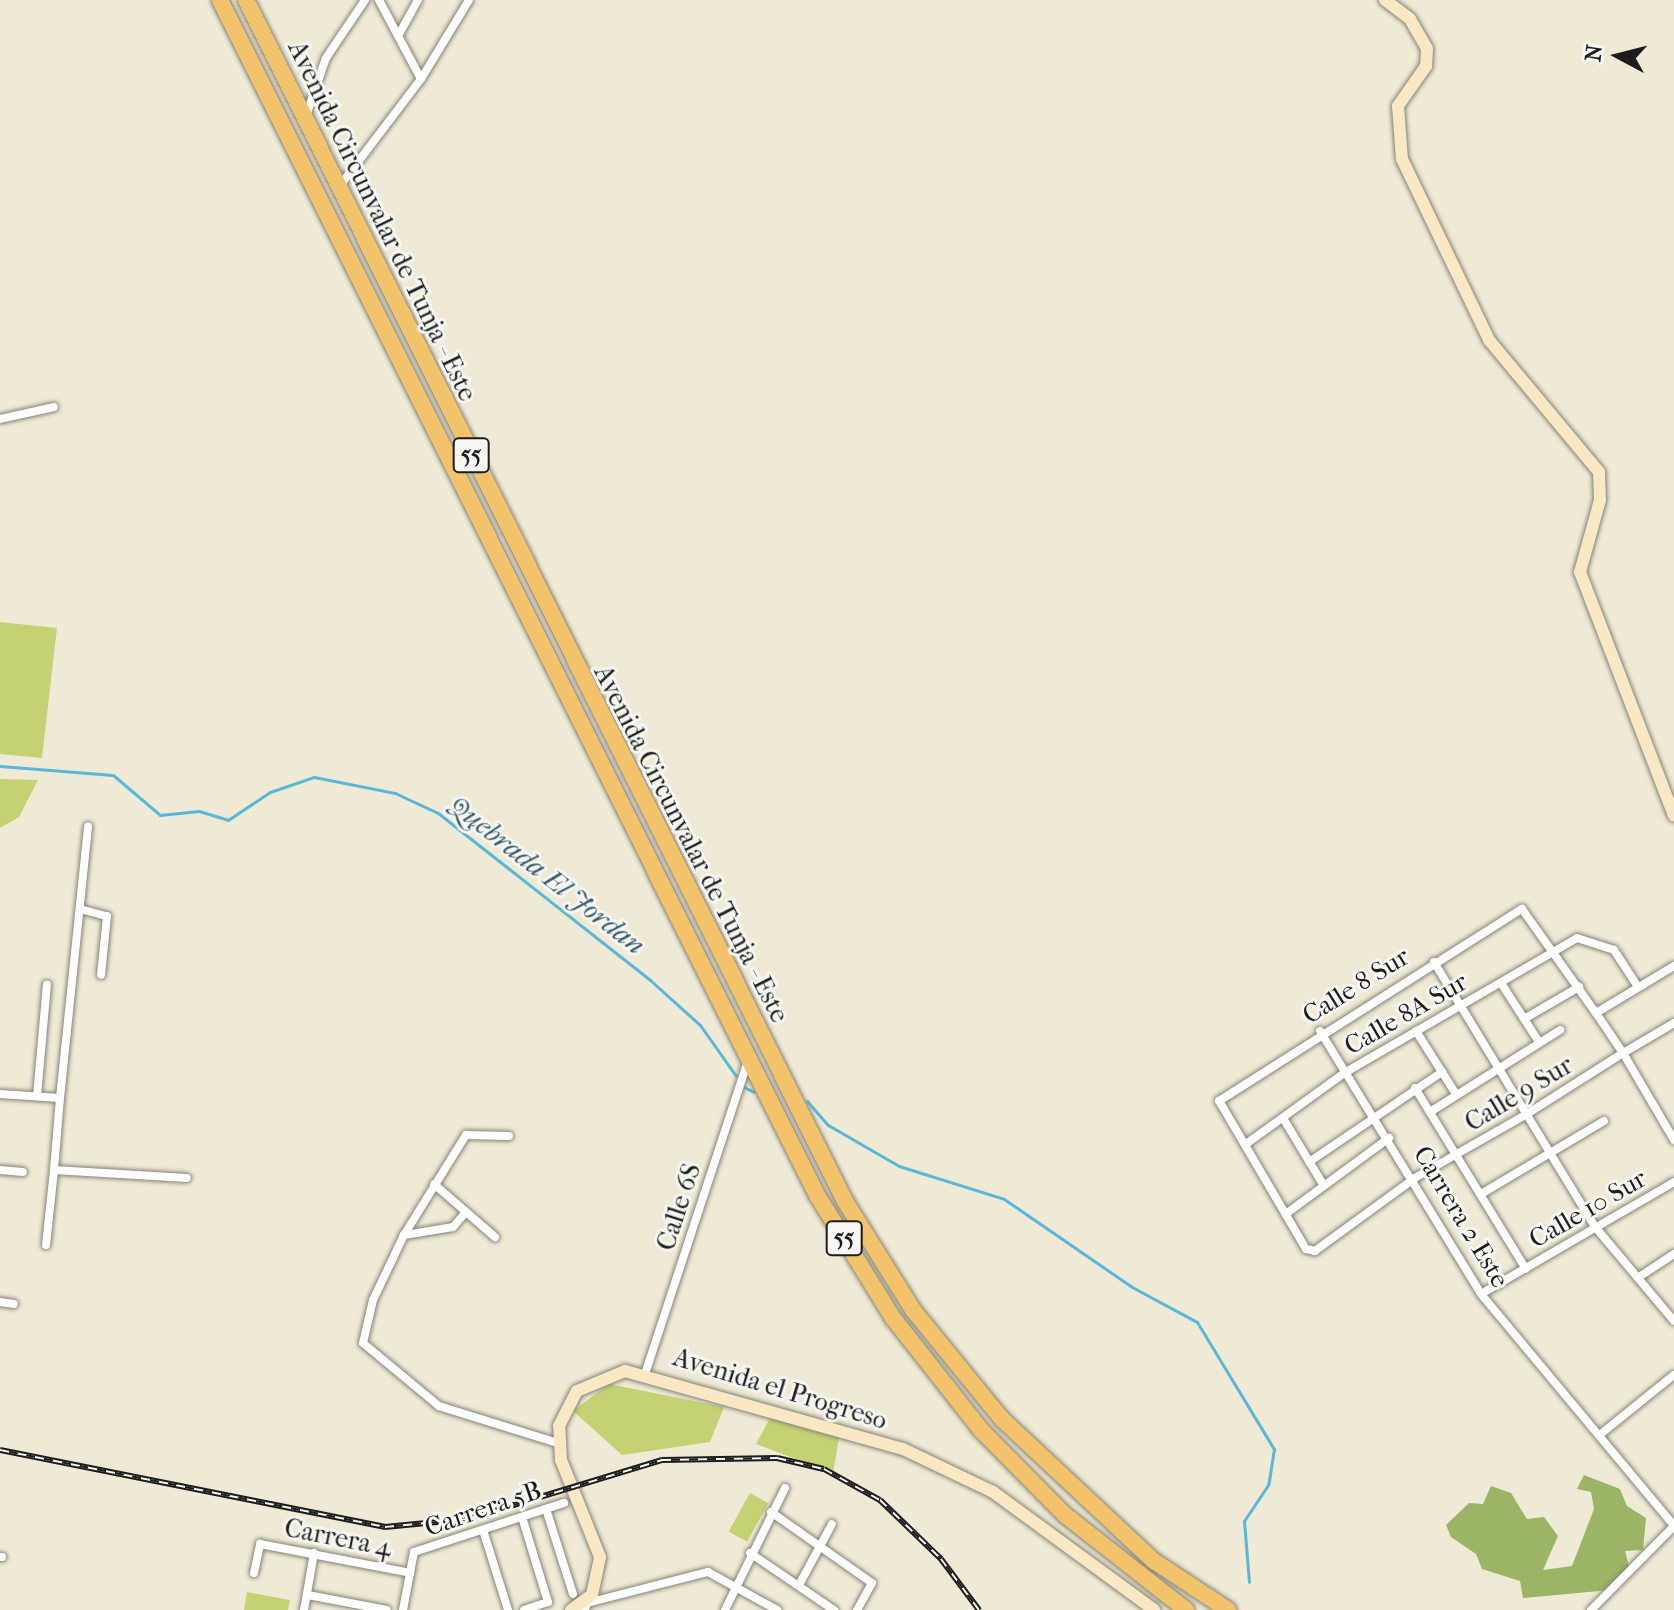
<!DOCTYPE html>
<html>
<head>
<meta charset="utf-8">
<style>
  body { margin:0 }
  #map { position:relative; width:1674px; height:1610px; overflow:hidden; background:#eeead5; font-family:"IM FELL French Canon",serif }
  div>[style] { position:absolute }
  .green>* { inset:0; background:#c4d273; transform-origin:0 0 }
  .forest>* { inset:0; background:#9bb465 }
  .stream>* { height:3px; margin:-1.5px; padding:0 1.5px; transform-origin:1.5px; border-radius:1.5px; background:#5ab7d8 }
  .roads { filter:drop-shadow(0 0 2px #858378) drop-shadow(0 0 2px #858378) }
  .street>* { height:8px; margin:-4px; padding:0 4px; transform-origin:4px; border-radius:4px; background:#fff }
  .secondary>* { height:12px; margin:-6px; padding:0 6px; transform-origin:6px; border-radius:6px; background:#fae7c3 }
  .highway>* { height:16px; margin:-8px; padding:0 8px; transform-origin:8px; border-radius:8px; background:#f2c36a }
  .rail>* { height:6px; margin-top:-3px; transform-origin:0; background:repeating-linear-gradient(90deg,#f6f6f2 0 9px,#1c1c1c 0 18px); box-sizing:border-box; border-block:2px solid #1c1c1c }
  span { translate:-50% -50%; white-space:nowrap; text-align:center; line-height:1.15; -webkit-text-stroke:6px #f6f6f2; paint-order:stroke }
  .shield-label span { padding:2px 6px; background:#f6f6f2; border:2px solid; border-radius:6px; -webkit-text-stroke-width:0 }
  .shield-label { font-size:24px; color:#1c1c1c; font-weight:700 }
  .street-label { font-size:26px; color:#1c1c1c }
  .water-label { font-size:28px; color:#355a67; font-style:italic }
  .north { position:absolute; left:1578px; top:16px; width:80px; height:80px; -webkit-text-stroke:6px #f6f6f2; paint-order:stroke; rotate:277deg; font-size:22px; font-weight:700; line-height:32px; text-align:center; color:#1c1c1c }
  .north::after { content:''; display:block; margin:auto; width:28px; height:36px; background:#1c1c1c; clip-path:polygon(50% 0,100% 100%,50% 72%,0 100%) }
</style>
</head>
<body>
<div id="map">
  <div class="green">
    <div style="clip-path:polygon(0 622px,57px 628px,42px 758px,0 754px)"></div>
    <div style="clip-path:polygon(0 779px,38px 780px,19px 817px,0 828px)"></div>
    <div style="clip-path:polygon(609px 1384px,724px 1407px,710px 1442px,622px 1455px,573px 1411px)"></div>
    <div style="clip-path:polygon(770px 1418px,839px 1438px,833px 1473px,756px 1444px)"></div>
    <div style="left:750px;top:1493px;width:21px;height:44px;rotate:29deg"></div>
    <div style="clip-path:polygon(247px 1592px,290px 1600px,288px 1610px,244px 1610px)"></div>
  </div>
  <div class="forest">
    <div style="clip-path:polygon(1584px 1475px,1620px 1489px,1627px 1506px,1646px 1518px,1643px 1550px,1625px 1551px,1630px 1570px,1610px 1590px,1523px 1598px,1520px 1581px,1482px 1569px,1476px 1554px,1451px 1537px,1446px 1525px,1469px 1503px,1483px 1504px,1491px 1486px,1511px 1493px,1527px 1519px,1544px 1517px,1558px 1536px,1543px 1570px,1572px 1566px,1594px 1509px,1591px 1492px,1577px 1489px)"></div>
  </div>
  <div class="stream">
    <div style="left:0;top:766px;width:113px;rotate:4.6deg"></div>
    <div style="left:113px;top:775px;width:62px;rotate:40.4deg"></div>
    <div style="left:160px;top:815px;width:39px;rotate:-6deg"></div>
    <div style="left:199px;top:811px;width:30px;rotate:17deg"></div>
    <div style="left:228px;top:820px;width:50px;rotate:-33.7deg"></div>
    <div style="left:270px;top:792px;width:46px;rotate:-18.8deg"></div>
    <div style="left:314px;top:777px;width:83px;rotate:11.2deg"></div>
    <div style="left:395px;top:793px;width:47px;rotate:24.9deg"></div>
    <div style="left:438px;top:813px;width:270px;rotate:38.2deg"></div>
    <div style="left:650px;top:980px;width:67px;rotate:42deg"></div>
    <div style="left:700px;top:1025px;width:62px;rotate:54.8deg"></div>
    <div style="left:742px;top:1086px;width:13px;rotate:27deg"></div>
    <div style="left:807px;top:1101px;width:32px;rotate:49deg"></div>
    <div style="left:828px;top:1125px;width:82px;rotate:30deg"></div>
    <div style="left:899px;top:1166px;width:110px;rotate:17.4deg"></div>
    <div style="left:1004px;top:1199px;width:155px;rotate:34.5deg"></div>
    <div style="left:1132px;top:1287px;width:74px;rotate:28.3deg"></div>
    <div style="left:1197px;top:1322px;width:149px;rotate:58.8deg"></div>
    <div style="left:1274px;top:1449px;width:36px;rotate:99deg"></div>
    <div style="left:1268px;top:1485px;width:43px;rotate:123.7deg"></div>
    <div style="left:1244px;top:1521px;width:61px;rotate:85.3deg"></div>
  </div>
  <div class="roads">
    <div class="street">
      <div style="left:379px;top:0;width:89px;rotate:62deg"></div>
      <div style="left:398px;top:36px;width:41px;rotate:-60.9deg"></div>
      <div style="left:306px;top:116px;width:61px;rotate:-71deg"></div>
      <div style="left:326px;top:58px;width:70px;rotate:-56.1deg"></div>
      <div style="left:339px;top:187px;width:136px;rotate:-52.8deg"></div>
      <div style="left:421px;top:79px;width:92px;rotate:-58.7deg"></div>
      <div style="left:0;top:419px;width:55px;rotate:-12.5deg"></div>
      <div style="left:80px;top:909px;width:28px;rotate:15deg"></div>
      <div style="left:107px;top:916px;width:59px;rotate:95.8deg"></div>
      <div style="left:1434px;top:962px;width:311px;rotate:58.7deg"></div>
      <div style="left:1596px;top:1228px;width:121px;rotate:50deg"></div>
      <div style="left:1501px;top:983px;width:70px;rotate:57.2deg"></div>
      <div style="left:1596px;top:1013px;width:91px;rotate:-31.1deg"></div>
      <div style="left:1524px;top:1019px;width:64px;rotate:-30.2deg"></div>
      <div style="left:1674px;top:1023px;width:59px;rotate:149.5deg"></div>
      <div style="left:1623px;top:1053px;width:114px;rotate:147.6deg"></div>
      <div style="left:1527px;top:1114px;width:129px;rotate:150.3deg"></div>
      <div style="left:1415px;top:1178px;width:124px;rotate:143.9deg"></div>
      <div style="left:1315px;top:1251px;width:9px;rotate:-167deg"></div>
      <div style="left:1306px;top:1249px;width:172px;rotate:-120.4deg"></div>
      <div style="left:1219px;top:1101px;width:359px;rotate:-32.4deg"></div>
      <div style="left:1522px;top:909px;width:128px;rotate:54.6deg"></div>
      <div style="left:1596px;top:1013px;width:48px;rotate:56deg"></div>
      <div style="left:1623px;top:1053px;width:101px;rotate:59.6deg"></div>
      <div style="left:1320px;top:1031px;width:308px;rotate:58.5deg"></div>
      <div style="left:1481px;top:1294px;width:302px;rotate:50.2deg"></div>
      <div style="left:1416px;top:1031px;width:75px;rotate:57.6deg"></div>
      <div style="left:1415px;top:1088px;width:212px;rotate:58.5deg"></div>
      <div style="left:0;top:1094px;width:60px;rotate:3.8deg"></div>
      <div style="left:60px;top:1098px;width:72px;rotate:94.8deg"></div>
      <div style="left:54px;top:1170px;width:133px;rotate:3.4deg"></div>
      <div style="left:37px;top:1096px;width:112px;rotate:-84.9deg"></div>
      <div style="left:60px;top:1098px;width:273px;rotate:-84.1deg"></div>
      <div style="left:1430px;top:1112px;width:154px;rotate:-32.2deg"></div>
      <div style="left:1283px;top:1118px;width:79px;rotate:58.9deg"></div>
      <div style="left:1246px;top:1144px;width:123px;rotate:-35.8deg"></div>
      <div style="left:1346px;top:1072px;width:267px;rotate:-30.1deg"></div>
      <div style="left:1577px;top:938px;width:39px;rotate:18deg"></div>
      <div style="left:1614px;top:950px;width:44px;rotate:57deg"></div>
      <div style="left:1309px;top:1162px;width:161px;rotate:-34.1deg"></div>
      <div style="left:0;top:1170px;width:23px;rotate:5deg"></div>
      <div style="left:434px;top:1184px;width:81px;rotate:41deg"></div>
      <div style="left:1481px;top:1194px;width:143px;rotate:-30.7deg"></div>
      <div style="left:466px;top:1212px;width:20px;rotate:131deg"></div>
      <div style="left:453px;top:1227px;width:50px;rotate:170.7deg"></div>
      <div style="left:404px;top:1235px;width:72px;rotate:115.5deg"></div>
      <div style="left:373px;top:1300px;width:44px;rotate:103.1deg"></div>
      <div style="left:363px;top:1343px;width:99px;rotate:39.7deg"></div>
      <div style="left:439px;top:1406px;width:125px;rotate:17.3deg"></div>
      <div style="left:1287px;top:1213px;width:127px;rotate:-36.3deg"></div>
      <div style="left:404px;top:1235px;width:118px;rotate:-58.2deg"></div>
      <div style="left:466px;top:1135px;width:43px;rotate:1.3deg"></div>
      <div style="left:46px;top:1245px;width:75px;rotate:-83.9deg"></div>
      <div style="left:1639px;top:1277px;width:42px;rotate:-33.3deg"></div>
      <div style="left:1481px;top:1294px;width:223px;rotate:-30.1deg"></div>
      <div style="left:0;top:1302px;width:14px;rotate:8deg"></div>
      <div style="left:646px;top:1371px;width:327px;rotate:-71.8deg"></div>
      <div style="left:1602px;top:1433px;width:92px;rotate:-38.9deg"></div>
      <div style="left:546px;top:1509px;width:89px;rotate:72.4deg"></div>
      <div style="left:771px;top:1512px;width:123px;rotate:35.1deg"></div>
      <div style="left:872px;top:1583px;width:31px;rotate:119deg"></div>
      <div style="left:522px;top:1517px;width:89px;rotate:73deg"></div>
      <div style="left:548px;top:1602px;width:25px;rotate:162deg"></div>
      <div style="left:483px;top:1530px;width:84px;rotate:72.6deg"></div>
      <div style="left:750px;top:1553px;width:102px;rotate:34.2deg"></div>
      <div style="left:0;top:1557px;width:2px"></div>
      <div style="left:254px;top:1573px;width:30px;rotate:-78deg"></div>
      <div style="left:260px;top:1544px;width:153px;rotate:10.9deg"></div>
      <div style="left:799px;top:1585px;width:69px;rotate:-61.6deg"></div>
      <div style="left:308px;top:1595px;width:80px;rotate:10.8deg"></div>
      <div style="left:304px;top:1610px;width:58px;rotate:-80deg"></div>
      <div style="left:403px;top:1610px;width:59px;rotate:-79.3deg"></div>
      <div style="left:414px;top:1552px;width:158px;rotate:-18.1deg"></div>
      <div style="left:585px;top:1610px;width:7px;rotate:-74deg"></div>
      <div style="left:587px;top:1603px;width:125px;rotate:-14.4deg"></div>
      <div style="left:708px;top:1572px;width:79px;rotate:28.8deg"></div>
      <div style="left:725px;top:1610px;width:136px;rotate:-63.8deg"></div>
      <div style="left:1591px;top:1610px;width:118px;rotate:-45.3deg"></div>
    </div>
    <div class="secondary">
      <div style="left:1385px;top:0;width:31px;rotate:37deg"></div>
      <div style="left:1410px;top:19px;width:34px;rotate:60deg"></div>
      <div style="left:1427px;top:49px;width:17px;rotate:93deg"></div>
      <div style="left:1426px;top:66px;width:49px;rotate:125deg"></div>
      <div style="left:1398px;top:106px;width:53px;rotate:85.7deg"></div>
      <div style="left:1402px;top:159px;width:201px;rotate:64.3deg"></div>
      <div style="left:1489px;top:340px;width:172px;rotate:50.2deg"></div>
      <div style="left:1599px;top:472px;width:28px;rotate:88deg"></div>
      <div style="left:1600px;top:500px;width:75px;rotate:105.5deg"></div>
      <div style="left:1580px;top:572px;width:261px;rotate:68.9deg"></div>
      <div style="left:571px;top:1610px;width:26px;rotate:-36deg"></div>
      <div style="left:592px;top:1595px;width:39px;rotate:-78deg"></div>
      <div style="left:600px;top:1557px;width:105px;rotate:-111.9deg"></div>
      <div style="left:561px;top:1460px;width:34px;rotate:-93deg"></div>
      <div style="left:559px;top:1426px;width:39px;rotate:-63deg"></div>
      <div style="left:577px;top:1391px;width:52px;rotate:-22.6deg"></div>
      <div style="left:625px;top:1371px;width:289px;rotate:15.7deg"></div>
      <div style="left:903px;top:1449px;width:100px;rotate:25.5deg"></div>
      <div style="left:993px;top:1492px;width:200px;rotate:36.2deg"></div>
    </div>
    <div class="highway">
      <div style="left:220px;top:0;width:1336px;rotate:63.45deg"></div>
      <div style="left:817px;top:1195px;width:145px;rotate:58.3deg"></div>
      <div style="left:893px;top:1318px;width:144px;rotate:51.8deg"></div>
      <div style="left:982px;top:1431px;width:118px;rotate:45.3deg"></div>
      <div style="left:1065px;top:1515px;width:154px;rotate:38.1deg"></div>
      <div style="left:246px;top:0;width:1342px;rotate:63.49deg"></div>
      <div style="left:845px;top:1201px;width:128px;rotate:58deg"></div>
      <div style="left:913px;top:1310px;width:141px;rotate:50.8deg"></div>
      <div style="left:1002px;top:1419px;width:208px;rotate:43.1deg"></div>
      <div style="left:1154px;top:1561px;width:89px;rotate:33.5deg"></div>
    </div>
  </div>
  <div class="rail">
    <div style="left:0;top:1450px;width:393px;rotate:11.3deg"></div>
    <div style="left:385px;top:1527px;width:83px;rotate:-5.5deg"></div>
    <div style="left:468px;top:1519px;width:203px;rotate:-16.9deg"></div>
    <div style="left:662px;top:1460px;width:115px;rotate:-1deg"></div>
    <div style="left:777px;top:1458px;width:48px;rotate:13.2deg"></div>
    <div style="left:824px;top:1469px;width:64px;rotate:29deg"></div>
    <div style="left:880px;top:1500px;width:85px;rotate:44deg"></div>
    <div style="left:941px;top:1559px;width:64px;rotate:53.3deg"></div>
  </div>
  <div class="shield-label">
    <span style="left:471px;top:455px">55</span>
    <span style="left:844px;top:1238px">55</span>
  </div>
  <div class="street-label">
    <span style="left:382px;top:221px;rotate:64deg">Avenida Circunvalar de Tunja - Este</span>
    <span style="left:691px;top:844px;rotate:63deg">Avenida Circunvalar de Tunja - Este</span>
    <span style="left:1356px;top:986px;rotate:-32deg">Calle 8 Sur</span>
    <span style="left:1406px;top:1014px;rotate:-30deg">Calle 8A Sur</span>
    <span style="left:1519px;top:1094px;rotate:-31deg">Calle 9 Sur</span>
    <span style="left:679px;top:1207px;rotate:-72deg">Calle 6S</span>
    <span style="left:1588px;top:1209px;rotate:-30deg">Calle 10 Sur</span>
    <span style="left:1461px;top:1217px;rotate:59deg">Carrera 2 Este</span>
    <span style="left:780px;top:1389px;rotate:17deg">Avenida el Progreso</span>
    <span style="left:483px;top:1509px;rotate:-19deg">Carrera 5B</span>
    <span style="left:338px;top:1538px;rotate:11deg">Carrera 4</span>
  </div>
  <div class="water-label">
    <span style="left:547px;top:875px;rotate:38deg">Quebrada El Jordan</span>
  </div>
  <div class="north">N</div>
</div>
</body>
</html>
